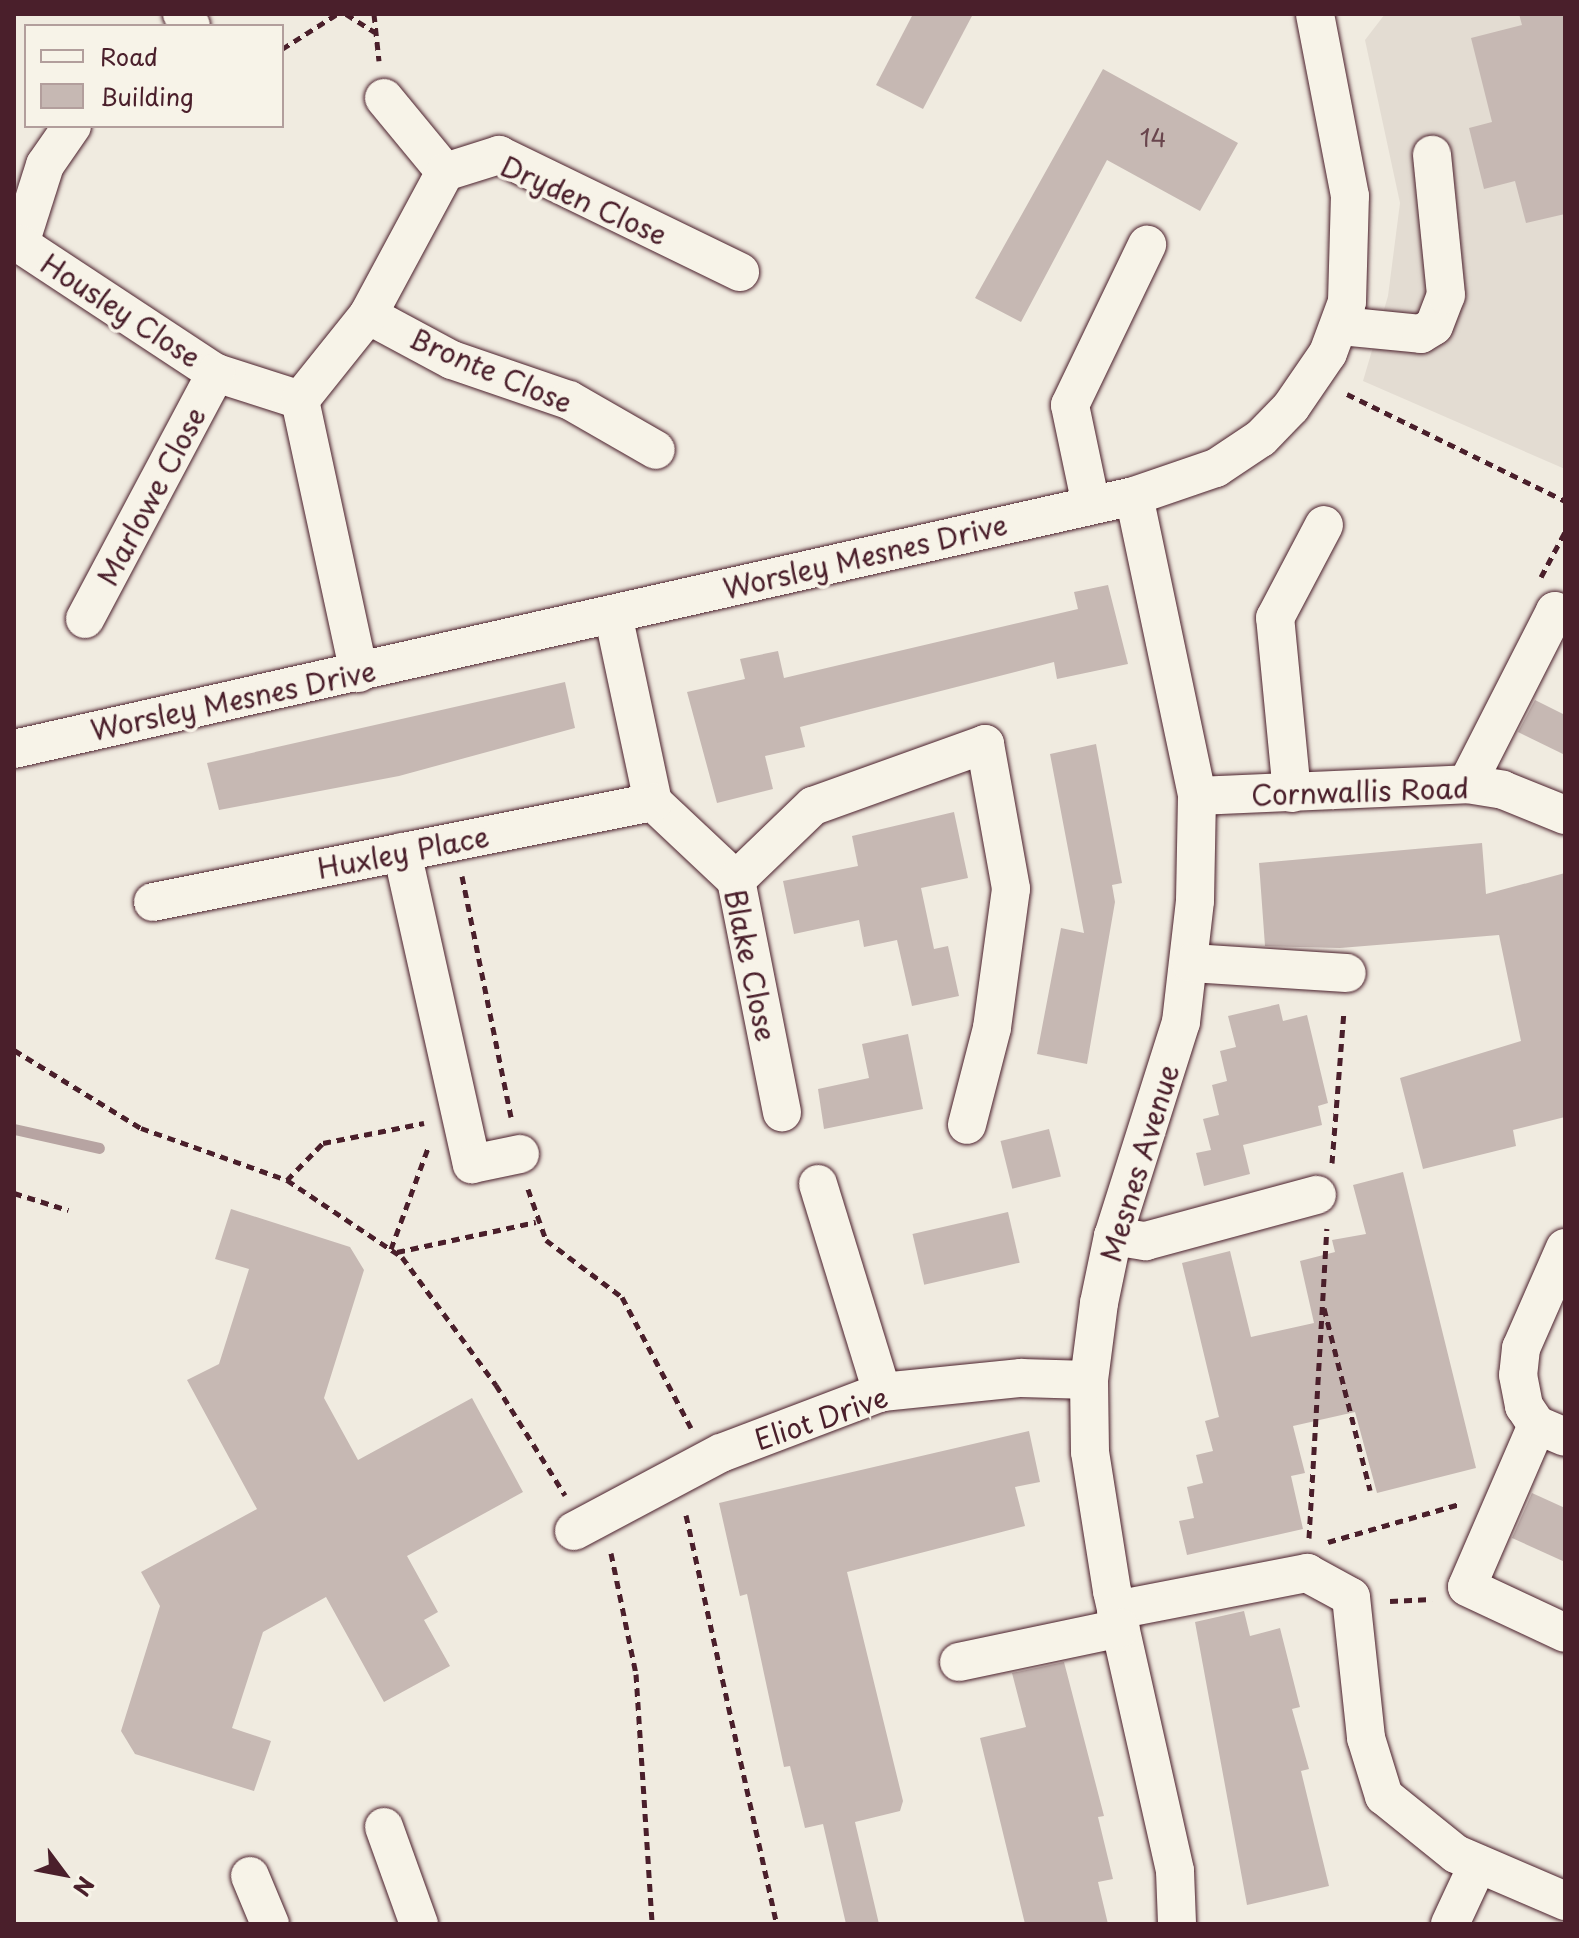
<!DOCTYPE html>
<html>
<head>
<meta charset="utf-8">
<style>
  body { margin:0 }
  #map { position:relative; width:1579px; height:1938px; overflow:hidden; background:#f0ebe0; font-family:"Playpen Sans",sans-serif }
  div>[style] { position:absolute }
  .built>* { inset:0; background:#e3dcd2 }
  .stream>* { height:11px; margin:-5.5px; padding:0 5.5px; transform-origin:5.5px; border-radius:5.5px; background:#b7a4a2 }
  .building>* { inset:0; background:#c6b8b3; transform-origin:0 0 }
  .path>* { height:5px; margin-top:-2.5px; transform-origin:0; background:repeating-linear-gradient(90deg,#4a1f2b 0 8px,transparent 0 14px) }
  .roads { filter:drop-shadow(0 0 2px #4a1f2b) drop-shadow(0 0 2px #4a1f2b) }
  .minor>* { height:38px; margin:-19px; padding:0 19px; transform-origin:19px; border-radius:19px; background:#f7f3e8 }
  span { translate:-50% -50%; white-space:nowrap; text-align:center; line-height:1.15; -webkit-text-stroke:7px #f7f3e8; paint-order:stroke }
  .number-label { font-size:24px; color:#69454d }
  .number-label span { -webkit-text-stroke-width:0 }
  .street-label { font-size:28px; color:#4a1f2b }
  .frame { position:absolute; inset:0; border:16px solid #4a1f2b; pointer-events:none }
  .legend { position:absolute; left:24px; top:24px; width:260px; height:104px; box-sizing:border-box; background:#f7f3e8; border:2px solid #b29e9c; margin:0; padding:10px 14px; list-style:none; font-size:24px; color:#4a1f2b }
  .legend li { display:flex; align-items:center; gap:16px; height:40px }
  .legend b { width:40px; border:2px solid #b29e9c }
  .north { position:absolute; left:24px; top:1834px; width:80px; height:80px; -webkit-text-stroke:6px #f7f3e8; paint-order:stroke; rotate:122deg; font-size:22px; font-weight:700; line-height:32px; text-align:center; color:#4a1f2b }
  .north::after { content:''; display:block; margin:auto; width:28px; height:36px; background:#4a1f2b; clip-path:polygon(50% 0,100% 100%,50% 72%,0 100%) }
</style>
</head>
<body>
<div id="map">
  <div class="built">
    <div style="clip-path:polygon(1385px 14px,1565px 14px,1565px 469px,1363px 381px,1388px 296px,1400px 203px,1365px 40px)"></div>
  </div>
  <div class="stream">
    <div style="left:14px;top:1129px;width:87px;rotate:12.6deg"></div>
  </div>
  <div class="building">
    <div style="clip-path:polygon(913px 14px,973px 14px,923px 109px,876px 85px)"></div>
    <div style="clip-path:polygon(1519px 14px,1565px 14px,1565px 214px,1526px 223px,1515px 181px,1484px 189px,1469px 128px,1492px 122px,1471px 38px,1522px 25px)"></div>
    <div style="clip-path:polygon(1103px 69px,1238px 143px,1200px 211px,1107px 160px,1021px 322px,975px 298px)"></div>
    <div style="clip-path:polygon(1108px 585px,1128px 664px,1057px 679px,1054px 662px,800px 727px,805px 747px,765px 756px,773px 789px,717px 803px,687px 692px,745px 679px,740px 659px,778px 651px,784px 678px,1078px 609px,1074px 592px)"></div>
    <div style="clip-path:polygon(565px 682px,575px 728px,399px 776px,219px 810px,207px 763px)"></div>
    <div style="clip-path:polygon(1535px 700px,1565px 715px,1565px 755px,1518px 732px)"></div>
    <div style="clip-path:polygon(1096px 744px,1122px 883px,1112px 885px,1115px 902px,1087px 1064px,1037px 1054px,1061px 928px,1084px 933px,1050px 754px)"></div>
    <div style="clip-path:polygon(954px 812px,968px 878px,921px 888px,934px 949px,948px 946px,959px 996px,912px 1006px,897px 940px,864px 947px,859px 920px,794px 934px,783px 881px,858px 866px,852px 836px)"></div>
    <div style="clip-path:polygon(1482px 843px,1486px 894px,1565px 873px,1565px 1117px,1513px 1130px,1516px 1146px,1423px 1169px,1400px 1078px,1521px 1041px,1499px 935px,1340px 948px,1265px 946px,1259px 863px)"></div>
    <div style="clip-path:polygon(1279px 1004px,1283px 1021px,1307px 1015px,1328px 1103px,1318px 1106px,1322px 1125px,1243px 1145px,1250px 1174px,1204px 1186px,1196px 1153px,1211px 1150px,1203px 1119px,1219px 1115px,1212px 1085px,1227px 1081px,1220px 1051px,1236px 1047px,1228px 1016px)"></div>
    <div style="clip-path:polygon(908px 1034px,923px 1109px,824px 1129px,818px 1089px,869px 1078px,862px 1044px)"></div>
    <div style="left:1049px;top:1129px;width:49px;height:50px;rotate:76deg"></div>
    <div style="clip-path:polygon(1403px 1172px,1476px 1468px,1377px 1493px,1355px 1412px,1293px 1426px,1305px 1473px,1291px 1476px,1303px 1529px,1187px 1555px,1179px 1521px,1194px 1518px,1187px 1487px,1203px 1483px,1196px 1455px,1213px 1451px,1205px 1421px,1219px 1417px,1182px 1263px,1230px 1251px,1251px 1337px,1314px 1323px,1300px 1261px,1335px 1252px,1332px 1240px,1366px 1234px,1353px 1185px)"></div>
    <div style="clip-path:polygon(231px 1209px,350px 1247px,364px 1270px,324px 1398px,358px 1460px,472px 1398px,523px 1492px,407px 1556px,438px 1612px,424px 1620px,450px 1666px,384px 1702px,326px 1597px,263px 1632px,232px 1728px,271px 1741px,254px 1791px,135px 1754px,121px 1731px,160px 1606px,141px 1572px,257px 1509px,187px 1380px,219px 1364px,249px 1269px,215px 1259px)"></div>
    <div style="left:1008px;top:1212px;width:52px;height:98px;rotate:77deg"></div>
    <div style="clip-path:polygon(1029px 1431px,1040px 1482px,1015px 1487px,1025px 1526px,847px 1572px,903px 1801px,900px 1811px,855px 1822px,879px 1924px,846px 1924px,823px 1824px,805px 1828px,790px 1766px,784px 1767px,747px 1594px,740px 1596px,719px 1503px)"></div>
    <div style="clip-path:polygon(1532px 1493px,1565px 1508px,1565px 1562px,1512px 1538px)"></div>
    <div style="clip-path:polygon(1244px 1611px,1250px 1636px,1280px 1628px,1300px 1707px,1292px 1709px,1309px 1769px,1301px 1771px,1329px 1886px,1247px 1905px,1195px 1622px)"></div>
    <div style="clip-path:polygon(1064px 1662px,1104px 1816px,1098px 1817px,1113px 1879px,1098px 1882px,1108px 1924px,1025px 1924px,980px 1738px,1026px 1727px,1012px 1673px)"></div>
  </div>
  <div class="path">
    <div style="left:346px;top:14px;width:34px;rotate:32deg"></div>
    <div style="left:374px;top:14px;width:47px;rotate:83.9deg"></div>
    <div style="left:282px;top:49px;width:65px;rotate:-32.5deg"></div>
    <div style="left:1347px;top:394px;width:243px;rotate:26.1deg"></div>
    <div style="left:1541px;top:577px;width:51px;rotate:-61.9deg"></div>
    <div style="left:462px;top:876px;width:246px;rotate:78.5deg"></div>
    <div style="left:14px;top:1050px;width:149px;rotate:31.6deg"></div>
    <div style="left:141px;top:1128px;width:155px;rotate:19.6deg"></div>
    <div style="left:287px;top:1180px;width:52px;rotate:-45.8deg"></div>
    <div style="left:323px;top:1143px;width:103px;rotate:-11.2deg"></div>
    <div style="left:1332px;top:1163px;width:153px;rotate:-85.5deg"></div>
    <div style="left:287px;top:1180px;width:138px;rotate:33.8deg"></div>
    <div style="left:402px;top:1257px;width:159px;rotate:53.7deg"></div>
    <div style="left:496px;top:1385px;width:130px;rotate:57.9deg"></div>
    <div style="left:528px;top:1189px;width:54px;rotate:70.6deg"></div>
    <div style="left:546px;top:1240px;width:95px;rotate:36.9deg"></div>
    <div style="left:622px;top:1297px;width:148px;rotate:62.2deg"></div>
    <div style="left:14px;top:1193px;width:57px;rotate:17.5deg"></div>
    <div style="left:391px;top:1249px;width:108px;rotate:-69.9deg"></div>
    <div style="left:397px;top:1252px;width:142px;rotate:-12.2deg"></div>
    <div style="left:1324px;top:1308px;width:188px;rotate:75.8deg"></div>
    <div style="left:686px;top:1515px;width:419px;rotate:77.5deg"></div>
    <div style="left:1309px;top:1538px;width:310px;rotate:-86.7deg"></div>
    <div style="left:1328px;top:1542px;width:137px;rotate:-16.1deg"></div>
    <div style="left:611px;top:1553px;width:124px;rotate:78.3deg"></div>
    <div style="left:636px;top:1674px;width:251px;rotate:86.3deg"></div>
    <div style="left:1390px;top:1601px;width:42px;rotate:-2.7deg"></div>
  </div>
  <div class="roads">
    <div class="minor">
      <div style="left:182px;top:14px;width:15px;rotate:53deg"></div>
      <div style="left:384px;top:98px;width:96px;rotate:50.5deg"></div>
      <div style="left:72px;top:126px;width:47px;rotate:124.7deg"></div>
      <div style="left:45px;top:165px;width:83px;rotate:107.6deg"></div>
      <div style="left:20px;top:244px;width:235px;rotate:33.4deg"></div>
      <div style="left:216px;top:373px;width:88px;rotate:17.8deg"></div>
      <div style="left:368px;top:315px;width:95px;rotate:28.2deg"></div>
      <div style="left:452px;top:360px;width:124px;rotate:18.9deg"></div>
      <div style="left:569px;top:400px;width:100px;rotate:29.9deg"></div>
      <div style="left:1341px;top:326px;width:80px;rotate:5.7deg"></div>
      <div style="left:1421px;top:334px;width:15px;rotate:-32deg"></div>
      <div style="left:1434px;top:326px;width:33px;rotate:-69deg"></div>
      <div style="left:1446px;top:295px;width:141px;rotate:-95.7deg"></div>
      <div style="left:1134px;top:496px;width:307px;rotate:78.1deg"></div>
      <div style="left:1197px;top:796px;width:105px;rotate:91.1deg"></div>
      <div style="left:1195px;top:901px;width:122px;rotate:96.6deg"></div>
      <div style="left:1181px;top:1022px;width:225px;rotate:107.6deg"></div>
      <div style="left:1113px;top:1236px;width:68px;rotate:101.8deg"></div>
      <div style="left:1099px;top:1303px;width:78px;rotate:97.4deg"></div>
      <div style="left:1089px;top:1380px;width:72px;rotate:89.2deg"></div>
      <div style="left:1090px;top:1452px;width:141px;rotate:81deg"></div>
      <div style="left:1112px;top:1591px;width:287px;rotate:77.3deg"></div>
      <div style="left:1175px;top:1871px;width:53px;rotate:87.8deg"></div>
      <div style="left:1091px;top:505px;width:102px;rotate:-101.9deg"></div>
      <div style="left:1070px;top:405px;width:178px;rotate:-64.3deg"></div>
      <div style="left:613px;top:614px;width:192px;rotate:78deg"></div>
      <div style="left:653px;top:802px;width:114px;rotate:43.2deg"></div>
      <div style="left:736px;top:880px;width:237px;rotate:78.8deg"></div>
      <div style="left:85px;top:619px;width:279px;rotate:-62deg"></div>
      <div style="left:359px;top:673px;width:279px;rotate:-102.2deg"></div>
      <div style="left:300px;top:400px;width:109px;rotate:-51.3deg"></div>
      <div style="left:368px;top:315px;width:162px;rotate:-61.7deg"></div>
      <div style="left:445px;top:172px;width:57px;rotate:-17.5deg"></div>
      <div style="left:499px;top:155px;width:268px;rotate:25.9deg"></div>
      <div style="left:14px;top:749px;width:1148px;rotate:-12.73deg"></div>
      <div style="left:1134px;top:496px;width:87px;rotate:-18.9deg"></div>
      <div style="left:1216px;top:468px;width:54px;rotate:-33.7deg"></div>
      <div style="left:1261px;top:438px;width:43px;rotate:-45.9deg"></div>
      <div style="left:1291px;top:407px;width:65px;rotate:-55.6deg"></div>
      <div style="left:1328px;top:353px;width:54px;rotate:-69.6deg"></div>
      <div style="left:1347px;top:302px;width:106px;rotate:-88.4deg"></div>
      <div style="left:1350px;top:196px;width:185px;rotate:-100.9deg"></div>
      <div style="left:1467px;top:784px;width:194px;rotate:-63deg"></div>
      <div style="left:1555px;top:611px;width:11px;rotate:27deg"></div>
      <div style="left:1292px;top:793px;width:176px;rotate:-95.5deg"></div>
      <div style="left:1275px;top:618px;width:105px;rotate:-62.2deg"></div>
      <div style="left:1197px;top:796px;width:270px;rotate:-2.5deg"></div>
      <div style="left:1467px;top:784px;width:36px;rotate:9deg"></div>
      <div style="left:1503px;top:790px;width:67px;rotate:22deg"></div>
      <div style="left:402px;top:852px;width:320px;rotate:77.4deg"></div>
      <div style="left:472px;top:1164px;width:49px;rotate:-11.8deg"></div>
      <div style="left:736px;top:880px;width:107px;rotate:-43.9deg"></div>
      <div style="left:813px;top:806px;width:183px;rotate:-19.8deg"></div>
      <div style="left:985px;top:744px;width:147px;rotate:79.8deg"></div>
      <div style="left:1011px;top:889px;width:140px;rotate:97.8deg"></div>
      <div style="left:992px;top:1028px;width:100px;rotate:104.5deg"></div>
      <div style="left:153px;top:902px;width:510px;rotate:-11.31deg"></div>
      <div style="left:1191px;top:963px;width:156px;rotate:3.7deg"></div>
      <div style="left:818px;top:1184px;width:218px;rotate:72.9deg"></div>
      <div style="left:1113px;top:1236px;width:33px;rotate:9deg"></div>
      <div style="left:1146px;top:1241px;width:177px;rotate:-15.1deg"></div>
      <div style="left:1565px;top:1248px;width:109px;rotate:113.7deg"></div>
      <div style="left:1521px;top:1348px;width:27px;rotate:96deg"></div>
      <div style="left:1518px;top:1375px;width:32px;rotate:79deg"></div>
      <div style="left:1524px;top:1406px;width:23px;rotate:56deg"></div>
      <div style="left:1537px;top:1425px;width:30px;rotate:23deg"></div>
      <div style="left:1537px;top:1425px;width:176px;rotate:113.4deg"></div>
      <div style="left:1467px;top:1587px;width:108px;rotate:25.1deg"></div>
      <div style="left:574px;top:1531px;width:166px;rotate:-28deg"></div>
      <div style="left:721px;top:1453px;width:172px;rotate:-20.8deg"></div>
      <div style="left:882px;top:1392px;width:140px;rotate:-5.8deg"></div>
      <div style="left:1021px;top:1378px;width:68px;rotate:1.7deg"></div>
      <div style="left:1116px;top:1610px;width:195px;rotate:-11deg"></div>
      <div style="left:1307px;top:1573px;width:50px;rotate:28.6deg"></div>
      <div style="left:1351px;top:1597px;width:142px;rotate:83.9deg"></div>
      <div style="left:1366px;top:1738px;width:61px;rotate:72.8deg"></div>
      <div style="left:1384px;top:1796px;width:92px;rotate:38.9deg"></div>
      <div style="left:1456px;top:1854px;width:119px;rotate:23.3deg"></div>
      <div style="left:959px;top:1662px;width:165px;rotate:-11.9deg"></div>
      <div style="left:384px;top:1827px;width:103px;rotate:70.2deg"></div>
      <div style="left:250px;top:1876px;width:52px;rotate:67.4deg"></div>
      <div style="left:1450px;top:1924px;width:66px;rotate:-65deg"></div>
    </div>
  </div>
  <div class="number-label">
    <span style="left:1153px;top:138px">14</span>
  </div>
  <div class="street-label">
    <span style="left:584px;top:200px;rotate:24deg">Dryden Close</span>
    <span style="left:121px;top:310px;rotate:33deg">Housley Close</span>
    <span style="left:491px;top:370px;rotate:23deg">Bronte Close</span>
    <span style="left:151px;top:496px;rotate:-62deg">Marlowe Close</span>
    <span style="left:865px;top:556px;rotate:-13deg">Worsley Mesnes Drive</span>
    <span style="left:233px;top:700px;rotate:-12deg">Worsley Mesnes Drive</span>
    <span style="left:1360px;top:791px;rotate:-2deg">Cornwallis Road</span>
    <span style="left:403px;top:852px;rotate:-11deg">Huxley Place</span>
    <span style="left:751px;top:965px;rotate:78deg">Blake Close</span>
    <span style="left:1139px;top:1163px;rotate:-73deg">Mesnes Avenue</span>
    <span style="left:821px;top:1418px;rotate:-19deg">Eliot Drive</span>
  </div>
  <div class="frame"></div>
  <ul class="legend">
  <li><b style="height:10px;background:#f7f3e8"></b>Road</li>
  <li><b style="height:22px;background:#c6b8b3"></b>Building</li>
  </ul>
  <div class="north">N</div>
</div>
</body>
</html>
